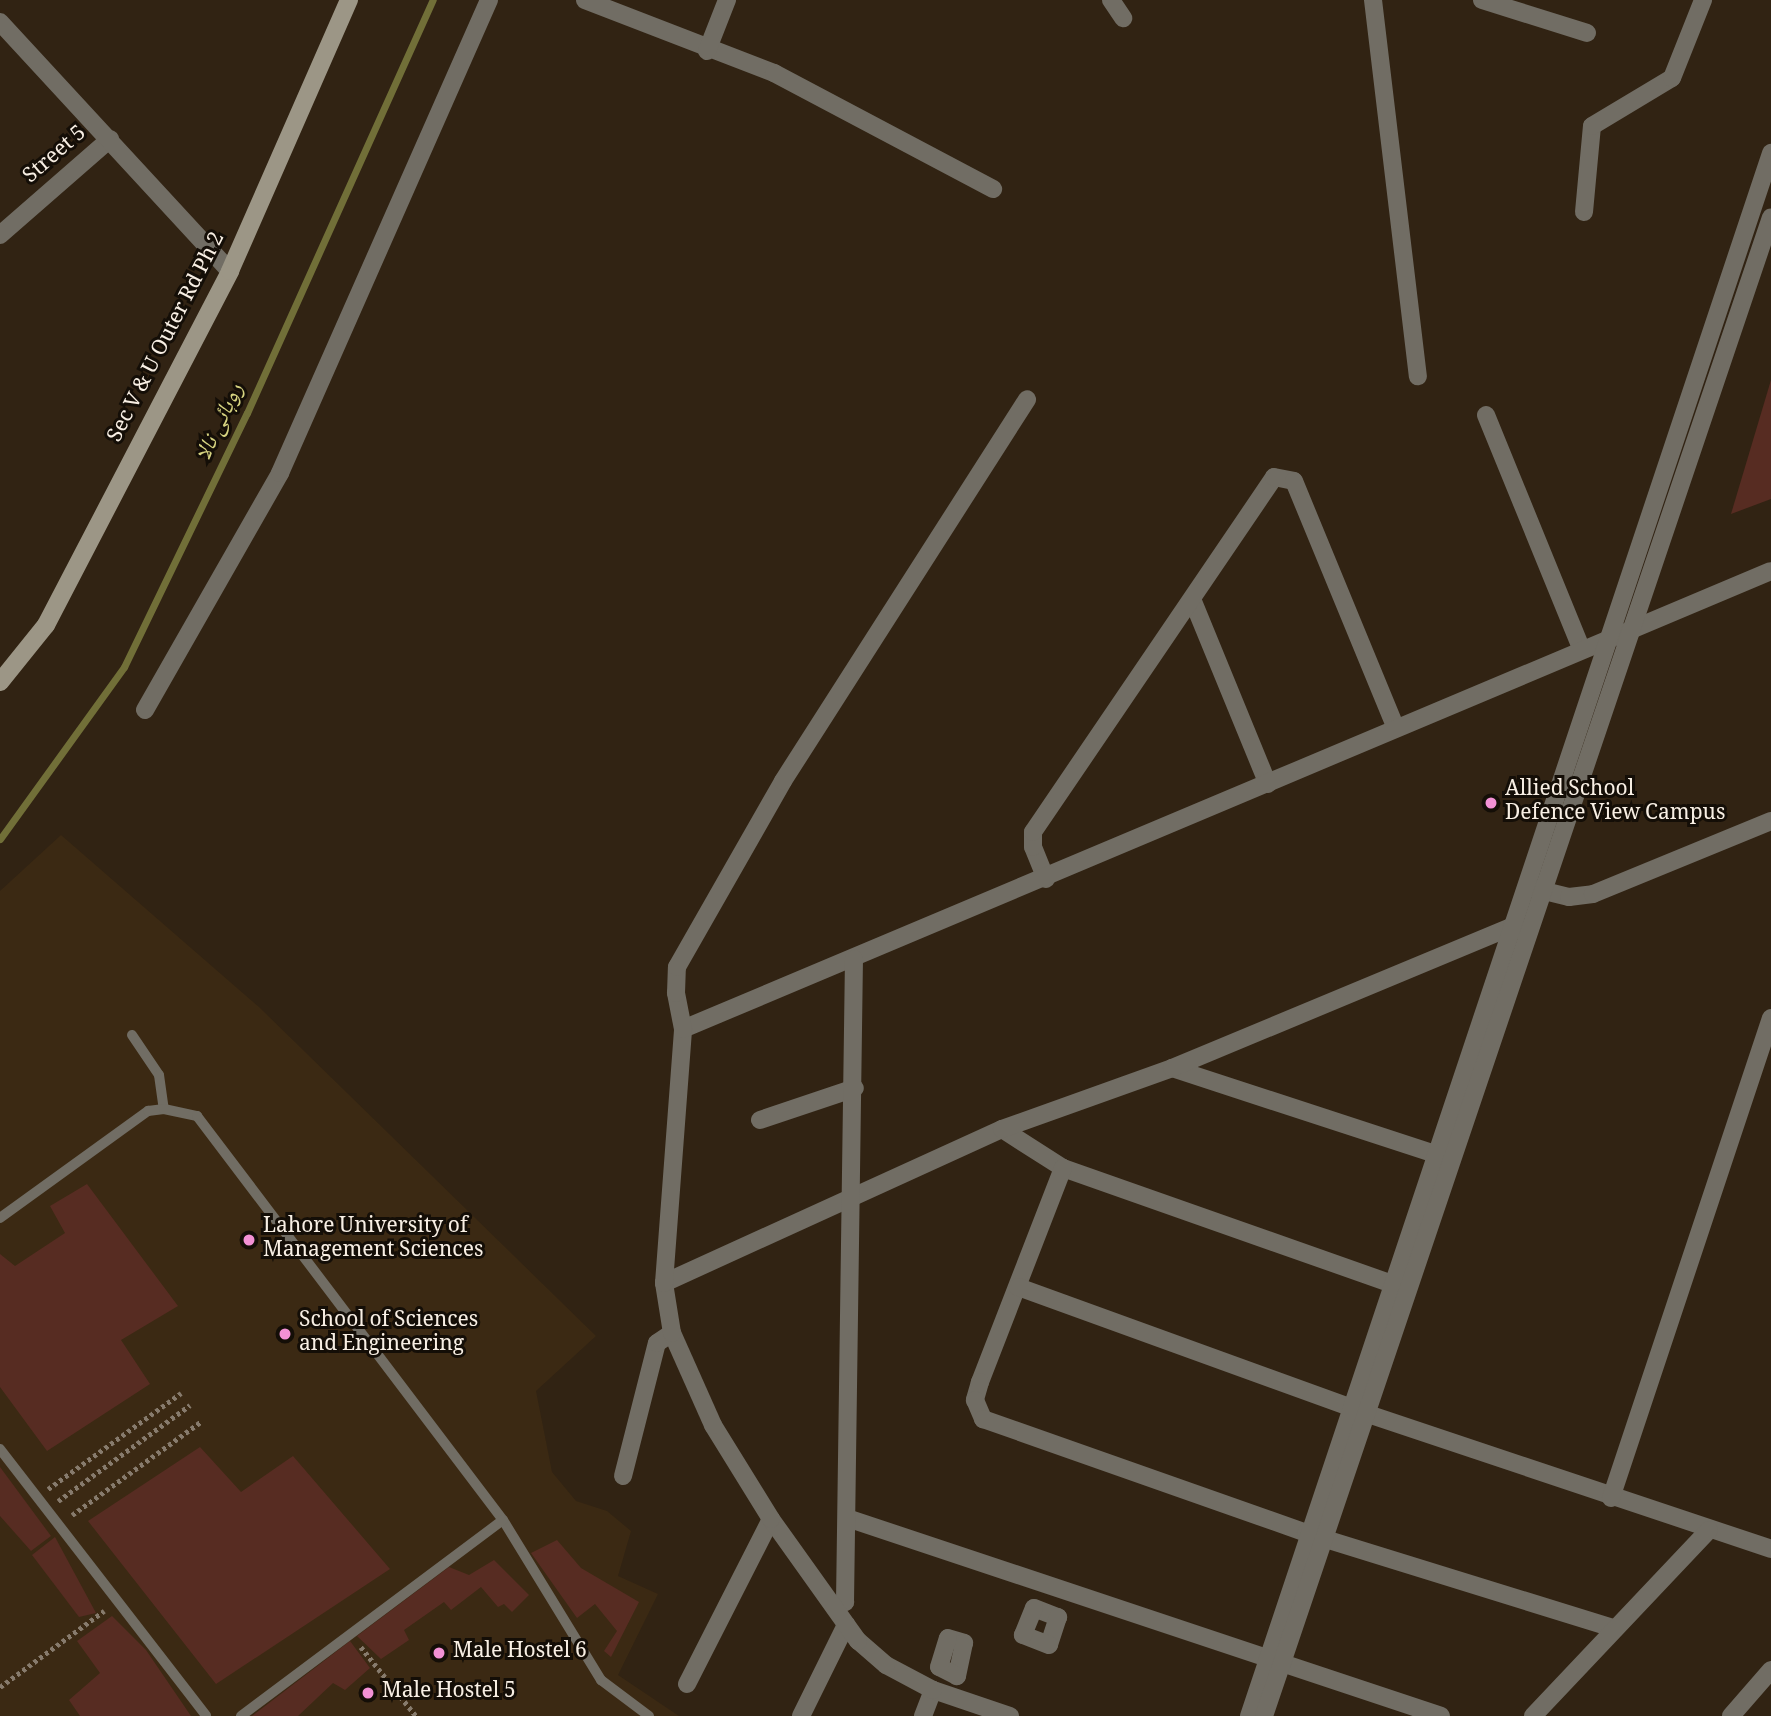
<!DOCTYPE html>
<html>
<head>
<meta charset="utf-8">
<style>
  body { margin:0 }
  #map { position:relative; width:1771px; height:1716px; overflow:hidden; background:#312313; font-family:Georgia,"Noto Naskh Arabic",serif }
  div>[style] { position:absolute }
  .built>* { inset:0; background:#3b2913 }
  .green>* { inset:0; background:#572c22 }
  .stream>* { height:7px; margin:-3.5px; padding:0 3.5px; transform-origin:3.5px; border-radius:3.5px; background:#716f38 }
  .path>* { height:4.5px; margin-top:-2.25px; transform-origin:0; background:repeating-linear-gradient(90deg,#877b6d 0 3.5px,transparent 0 7px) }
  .service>* { height:10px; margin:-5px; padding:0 5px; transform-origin:5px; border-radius:5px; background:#716d64 }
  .minor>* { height:18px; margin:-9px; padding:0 9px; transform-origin:9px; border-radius:9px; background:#716d64 }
  .tertiary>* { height:18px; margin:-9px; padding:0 9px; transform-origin:9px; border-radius:9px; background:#716d64 }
  .secondary>* { height:18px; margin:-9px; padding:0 9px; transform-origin:9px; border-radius:9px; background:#9c9686 }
  .dots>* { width:19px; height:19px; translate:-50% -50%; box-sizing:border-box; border:4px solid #140e07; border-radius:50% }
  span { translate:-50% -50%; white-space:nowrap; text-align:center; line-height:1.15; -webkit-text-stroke:6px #140e07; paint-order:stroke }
  .street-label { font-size:21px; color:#f8efe4 }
  .poi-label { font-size:21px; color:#f8efe4 }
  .left { translate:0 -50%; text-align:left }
  .water-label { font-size:23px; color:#d6d380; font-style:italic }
</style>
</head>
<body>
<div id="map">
  <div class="built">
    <div style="clip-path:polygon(61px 835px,259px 1007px,596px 1336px,536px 1391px,552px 1472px,576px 1501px,607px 1511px,631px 1531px,618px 1576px,658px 1594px,618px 1675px,679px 1716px,0 1716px,0 891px)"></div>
  </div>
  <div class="green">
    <div style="clip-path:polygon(1771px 380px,1771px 499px,1731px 514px)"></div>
    <div style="clip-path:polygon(87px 1184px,178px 1306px,121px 1340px,150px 1384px,47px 1451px,0 1387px,0 1254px,15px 1266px,65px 1233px,50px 1206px)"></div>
    <div style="clip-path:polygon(200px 1447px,241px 1492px,293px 1456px,390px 1569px,216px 1684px,88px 1521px)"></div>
    <div style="clip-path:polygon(0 1467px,51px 1536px,31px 1551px,0 1516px)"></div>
    <div style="clip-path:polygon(55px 1537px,96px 1613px,79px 1617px,32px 1555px)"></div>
    <div style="clip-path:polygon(557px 1540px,581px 1568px,639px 1602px,611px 1657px,604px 1651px,617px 1631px,595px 1604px,577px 1618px,531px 1553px)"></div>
    <div style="clip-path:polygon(494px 1560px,529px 1595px,512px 1612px,504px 1604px,498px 1607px,481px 1587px,451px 1610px,444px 1602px,404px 1630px,409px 1640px,381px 1659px,357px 1636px,449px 1567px,469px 1575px)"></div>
    <div style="clip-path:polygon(112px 1616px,146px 1650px,191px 1716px,80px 1716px,69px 1700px,100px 1673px,77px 1641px)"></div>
    <div style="clip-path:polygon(350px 1641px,370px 1668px,345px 1690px,333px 1683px,298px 1716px,252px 1716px)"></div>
  </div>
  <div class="stream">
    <div style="left:0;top:839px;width:212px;rotate:-54.2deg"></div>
    <div style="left:124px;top:667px;width:282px;rotate:-64.2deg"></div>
    <div style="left:247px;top:413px;width:453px;rotate:-65.8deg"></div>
  </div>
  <div class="path">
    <div style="left:48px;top:1489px;width:164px;rotate:-35.8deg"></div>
    <div style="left:58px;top:1501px;width:163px;rotate:-36deg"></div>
    <div style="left:72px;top:1515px;width:160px;rotate:-35.9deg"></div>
    <div style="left:361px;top:1647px;width:88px;rotate:51.4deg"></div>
    <div style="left:0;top:1687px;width:129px;rotate:-36.2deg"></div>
  </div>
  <div class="service">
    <div style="left:132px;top:1035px;width:48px;rotate:56deg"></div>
    <div style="left:159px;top:1075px;width:34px;rotate:82deg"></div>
    <div style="left:0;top:1218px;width:183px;rotate:-35.9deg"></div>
    <div style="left:148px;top:1111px;width:16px;rotate:-7deg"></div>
    <div style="left:164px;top:1109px;width:34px;rotate:12deg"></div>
    <div style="left:197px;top:1116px;width:507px;rotate:52.86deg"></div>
    <div style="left:503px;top:1520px;width:188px;rotate:58.5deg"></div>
    <div style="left:601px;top:1680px;width:60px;rotate:36.9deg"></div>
    <div style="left:0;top:1449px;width:337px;rotate:52.3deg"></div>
    <div style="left:241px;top:1716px;width:327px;rotate:-36.8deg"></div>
  </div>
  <div class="minor">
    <div style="left:585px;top:0;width:203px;rotate:21.1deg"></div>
    <div style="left:774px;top:73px;width:248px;rotate:27.9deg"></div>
    <div style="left:1111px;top:0;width:22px;rotate:56deg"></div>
    <div style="left:1373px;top:0;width:379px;rotate:83.2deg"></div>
    <div style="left:1482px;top:0;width:110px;rotate:17.4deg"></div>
    <div style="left:707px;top:51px;width:55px;rotate:-68.6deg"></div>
    <div style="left:1584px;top:212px;width:86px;rotate:-84.7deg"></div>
    <div style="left:1592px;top:126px;width:93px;rotate:-31deg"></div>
    <div style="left:1672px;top:78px;width:84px;rotate:-68.3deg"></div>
    <div style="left:0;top:235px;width:146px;rotate:-41.1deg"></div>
    <div style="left:1486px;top:415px;width:252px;rotate:67.8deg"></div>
    <div style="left:1192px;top:599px;width:200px;rotate:67.7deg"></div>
    <div style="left:145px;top:710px;width:273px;rotate:-60.3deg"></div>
    <div style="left:280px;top:473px;width:517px;rotate:-66.16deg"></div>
    <div style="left:1046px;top:879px;width:35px;rotate:-112deg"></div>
    <div style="left:1033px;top:847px;width:15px;rotate:-90deg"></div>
    <div style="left:1033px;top:832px;width:429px;rotate:-55.8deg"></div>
    <div style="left:1274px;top:477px;width:20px;rotate:11deg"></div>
    <div style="left:1294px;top:481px;width:267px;rotate:67.6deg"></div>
    <div style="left:1528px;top:887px;width:42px;rotate:13.7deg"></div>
    <div style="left:1569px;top:897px;width:24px;rotate:-7deg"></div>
    <div style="left:1593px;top:894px;width:192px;rotate:-22.3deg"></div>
    <div style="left:683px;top:1029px;width:1180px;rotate:-22.83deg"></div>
    <div style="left:1172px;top:1068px;width:293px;rotate:18.1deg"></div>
    <div style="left:760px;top:1120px;width:100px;rotate:-18.6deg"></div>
    <div style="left:1002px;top:1129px;width:72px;rotate:32.6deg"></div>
    <div style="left:1063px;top:1168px;width:365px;rotate:19.4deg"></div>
    <div style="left:1063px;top:1168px;width:230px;rotate:111.2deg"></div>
    <div style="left:980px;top:1382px;width:19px;rotate:106deg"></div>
    <div style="left:975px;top:1400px;width:21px;rotate:67deg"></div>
    <div style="left:983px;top:1419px;width:343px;rotate:19.4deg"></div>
    <div style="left:1306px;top:1533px;width:320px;rotate:17.2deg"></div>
    <div style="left:664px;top:1283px;width:371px;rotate:-24.5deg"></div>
    <div style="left:1002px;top:1129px;width:181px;rotate:-19.7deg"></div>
    <div style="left:1172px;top:1068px;width:367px;rotate:-22.6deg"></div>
    <div style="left:1511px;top:927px;width:14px;rotate:17deg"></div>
    <div style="left:1018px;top:1287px;width:372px;rotate:19.9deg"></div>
    <div style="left:1368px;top:1414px;width:425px;rotate:18.5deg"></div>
    <div style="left:623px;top:1476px;width:137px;rotate:-75.7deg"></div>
    <div style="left:657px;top:1343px;width:18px;rotate:-34deg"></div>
    <div style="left:1611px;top:1498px;width:506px;rotate:-71.57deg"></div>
    <div style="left:847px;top:1518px;width:626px;rotate:18.43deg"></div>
    <div style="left:834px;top:1606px;width:12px;rotate:-20deg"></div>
    <div style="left:845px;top:1602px;width:643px;rotate:-89.2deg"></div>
    <div style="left:1034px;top:1608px;width:26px;rotate:21deg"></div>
    <div style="left:1058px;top:1617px;width:29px;rotate:108deg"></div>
    <div style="left:1049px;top:1645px;width:28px;rotate:-159deg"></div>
    <div style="left:1023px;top:1635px;width:29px;rotate:-68deg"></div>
    <div style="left:948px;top:1638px;width:17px;rotate:17deg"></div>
    <div style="left:964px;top:1643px;width:34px;rotate:102deg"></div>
    <div style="left:957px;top:1676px;width:20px;rotate:-153deg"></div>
    <div style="left:939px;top:1667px;width:30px;rotate:-73deg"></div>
    <div style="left:687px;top:1684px;width:185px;rotate:-63deg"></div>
    <div style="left:801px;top:1716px;width:102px;rotate:-63.7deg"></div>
    <div style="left:923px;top:1716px;width:28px;rotate:-69deg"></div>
    <div style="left:1010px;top:1716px;width:81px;rotate:-161.3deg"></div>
    <div style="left:933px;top:1690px;width:53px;rotate:-152deg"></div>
    <div style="left:886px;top:1665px;width:37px;rotate:-139deg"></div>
    <div style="left:858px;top:1641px;width:150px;rotate:-125.5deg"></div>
    <div style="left:771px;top:1519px;width:110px;rotate:-121.7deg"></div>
    <div style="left:713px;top:1425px;width:101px;rotate:-114deg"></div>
    <div style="left:672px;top:1333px;width:51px;rotate:-99.1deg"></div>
    <div style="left:664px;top:1283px;width:255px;rotate:-85.7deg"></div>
    <div style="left:683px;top:1029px;width:37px;rotate:-101deg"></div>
    <div style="left:676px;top:993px;width:26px;rotate:-88deg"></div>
    <div style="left:677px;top:967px;width:214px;rotate:-60.3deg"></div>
    <div style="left:783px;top:781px;width:453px;rotate:-57.4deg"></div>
    <div style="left:1533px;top:1716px;width:256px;rotate:-46.6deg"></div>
    <div style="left:1731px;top:1716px;width:61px;rotate:-49deg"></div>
  </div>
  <div class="tertiary">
    <div style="left:0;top:22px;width:339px;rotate:47.3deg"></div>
    <div style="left:1249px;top:1716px;width:1648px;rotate:-71.53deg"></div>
    <div style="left:1264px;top:1716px;width:1582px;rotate:-71.31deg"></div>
  </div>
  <div class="secondary">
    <div style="left:0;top:682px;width:73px;rotate:-51.1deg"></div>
    <div style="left:46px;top:625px;width:399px;rotate:-62.5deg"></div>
    <div style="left:230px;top:271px;width:296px;rotate:-66.3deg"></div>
  </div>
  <div class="dots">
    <div style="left:1491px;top:803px;background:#f391d5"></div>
    <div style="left:249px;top:1240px;background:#f391d5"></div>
    <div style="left:285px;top:1334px;background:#f391d5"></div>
    <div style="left:439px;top:1653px;background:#f391d5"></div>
    <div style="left:368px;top:1693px;background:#f391d5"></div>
  </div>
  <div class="street-label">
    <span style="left:56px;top:156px;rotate:-41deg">Street 5</span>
    <span style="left:168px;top:338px;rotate:-63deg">Sec V &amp; U Outer Rd Ph 2</span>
  </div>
  <div class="poi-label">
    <span class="left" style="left:1505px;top:803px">Allied School<br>Defence View Campus</span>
    <span class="left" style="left:263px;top:1240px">Lahore University of<br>Management Sciences</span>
    <span class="left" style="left:299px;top:1334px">School of Sciences<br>and Engineering</span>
    <span class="left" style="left:453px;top:1653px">Male Hostel 6</span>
    <span class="left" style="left:382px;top:1693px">Male Hostel 5</span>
  </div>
  <div class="water-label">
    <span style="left:221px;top:423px;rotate:-65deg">روہائی نالا</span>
  </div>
</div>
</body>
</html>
